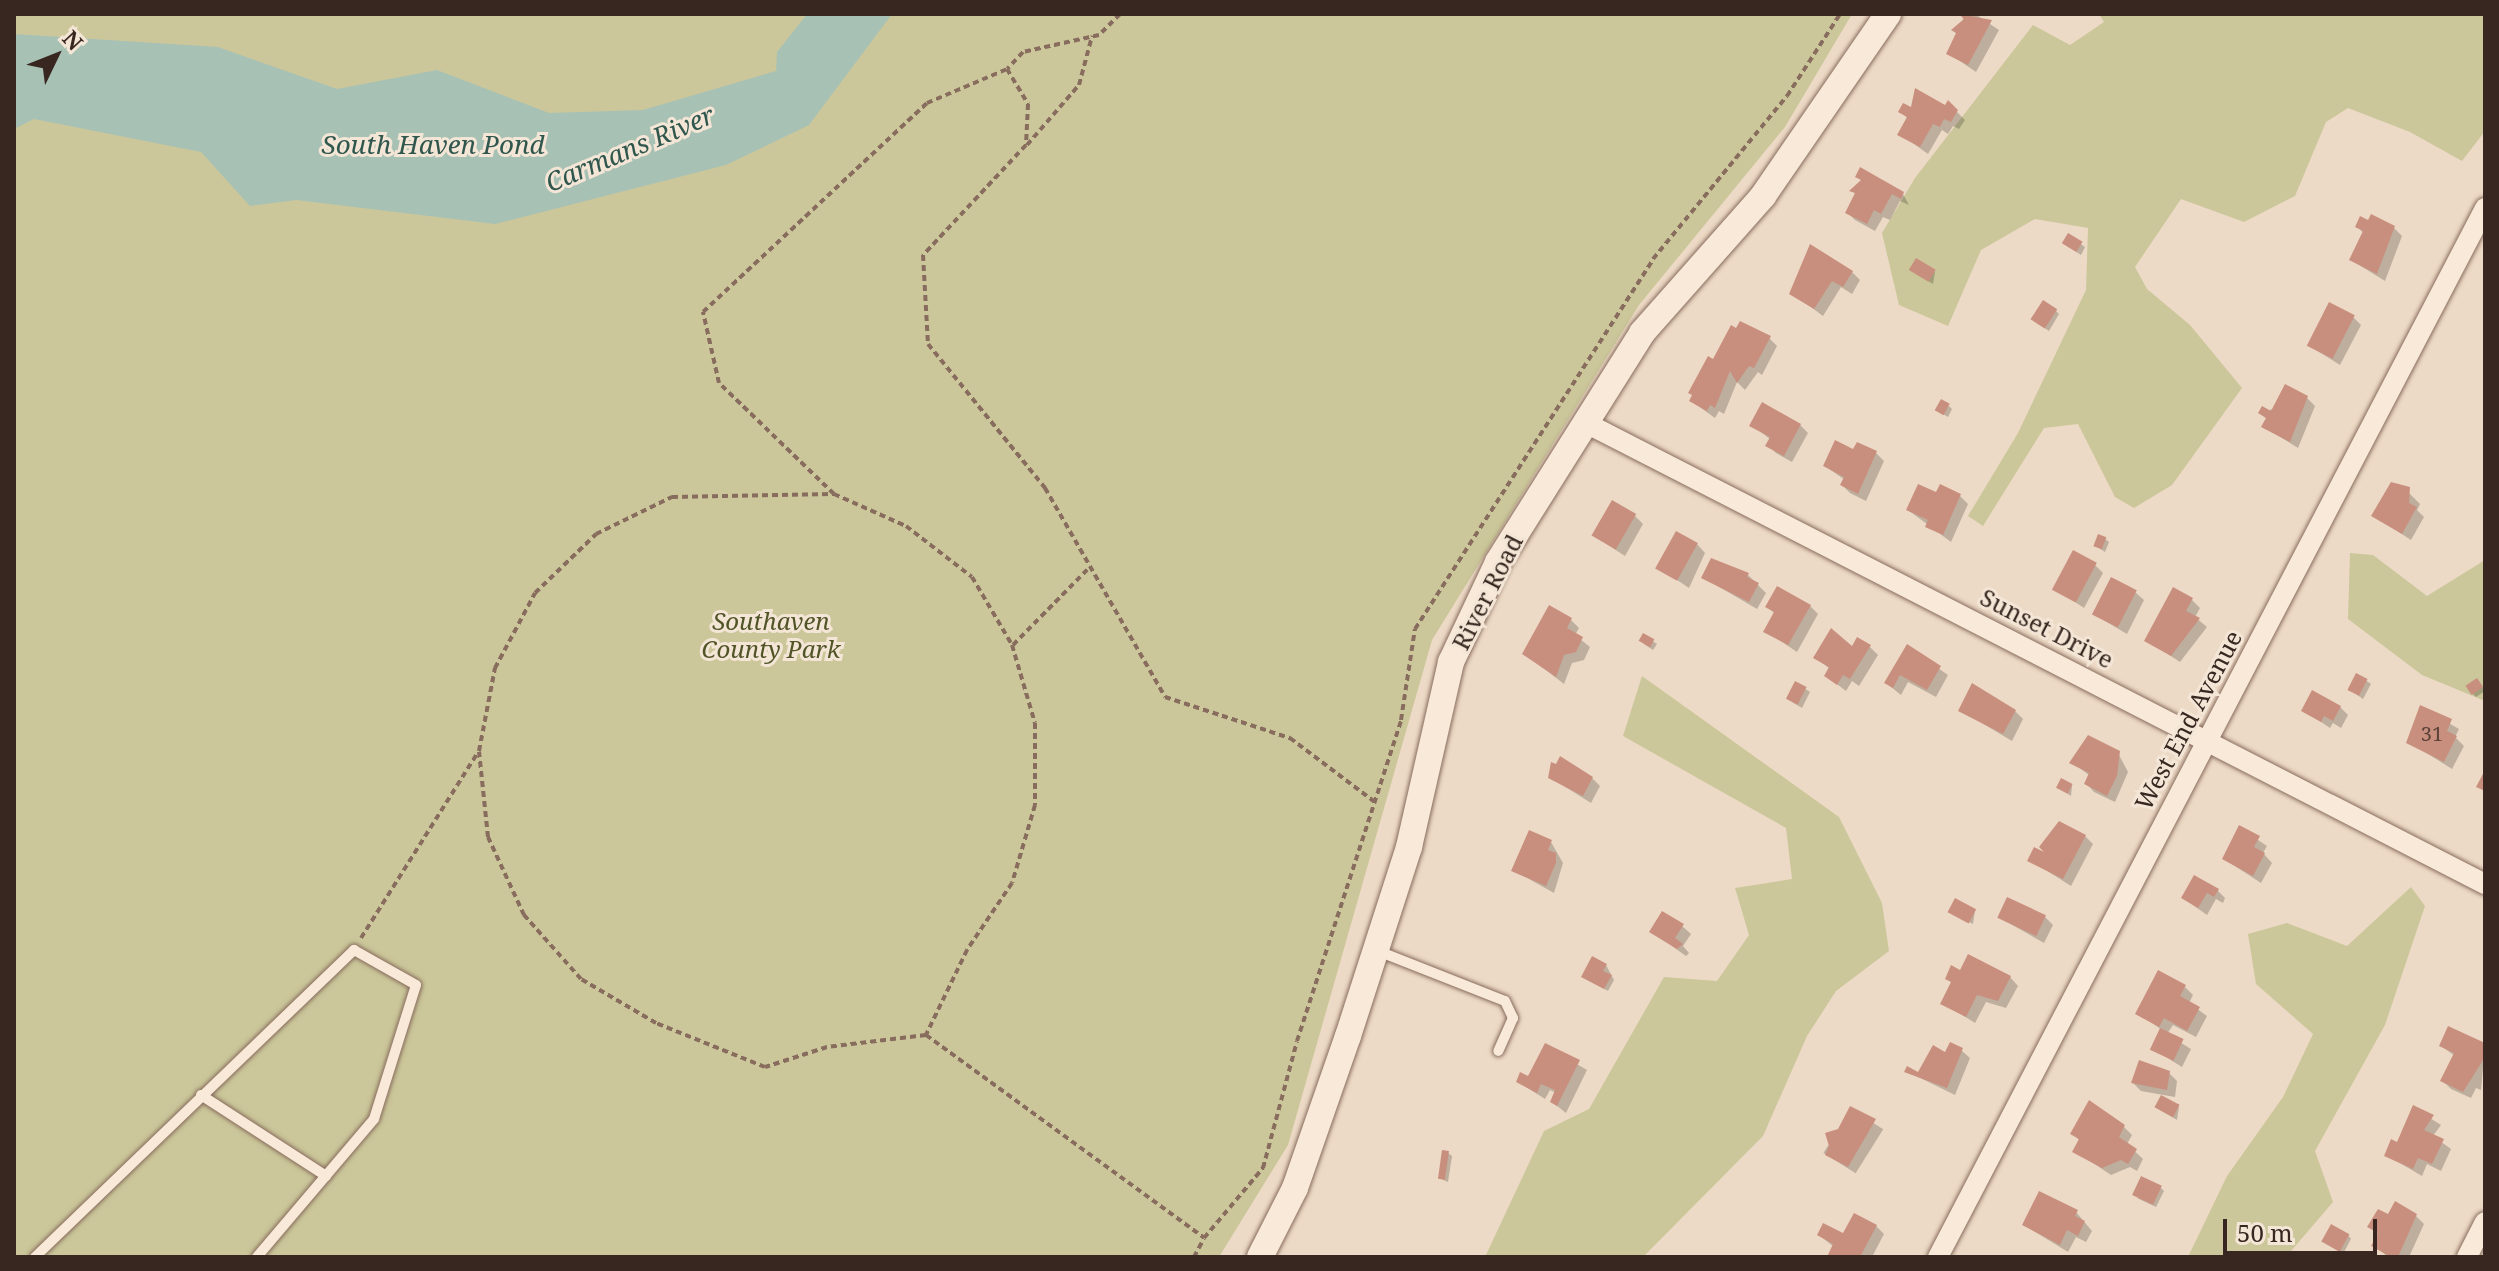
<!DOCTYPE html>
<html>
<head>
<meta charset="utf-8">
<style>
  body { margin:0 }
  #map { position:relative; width:2499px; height:1271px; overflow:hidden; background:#eddac6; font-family:"Noto Serif",serif }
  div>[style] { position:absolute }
  .green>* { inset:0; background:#cbc79a }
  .water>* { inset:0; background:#a8c1b5 }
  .shadow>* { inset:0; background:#0003; transform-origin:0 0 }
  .building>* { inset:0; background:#c98f7e; transform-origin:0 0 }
  .path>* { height:4px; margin-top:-2px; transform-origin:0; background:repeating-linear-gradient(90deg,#886c5d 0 6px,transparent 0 10px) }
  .roads { filter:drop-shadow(0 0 2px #886c5d) drop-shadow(0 0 2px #886c5d) }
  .service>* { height:10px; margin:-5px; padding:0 5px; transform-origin:5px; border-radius:5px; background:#f8e9d9 }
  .minor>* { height:20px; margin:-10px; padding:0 10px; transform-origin:10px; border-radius:10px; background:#f8e9d9 }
  .tertiary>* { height:26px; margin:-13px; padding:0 13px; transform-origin:13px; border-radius:13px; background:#f8e9d9 }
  span { translate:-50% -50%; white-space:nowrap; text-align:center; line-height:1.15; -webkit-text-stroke:6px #f4e6d6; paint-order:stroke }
  .number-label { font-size:20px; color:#5c4138 }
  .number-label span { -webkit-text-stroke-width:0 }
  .street-label { font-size:24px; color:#382720 }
  .park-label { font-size:24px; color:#515427; font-style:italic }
  .water-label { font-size:26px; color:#30574e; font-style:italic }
  .frame { position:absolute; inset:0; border:16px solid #382720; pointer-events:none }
  .north { position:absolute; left:16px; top:16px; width:80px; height:80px; -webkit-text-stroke:6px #f4e6d6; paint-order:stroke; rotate:47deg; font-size:22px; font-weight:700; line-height:32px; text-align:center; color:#382720 }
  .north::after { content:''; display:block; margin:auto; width:28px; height:36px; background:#382720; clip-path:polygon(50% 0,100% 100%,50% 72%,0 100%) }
  .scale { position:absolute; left:2223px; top:1219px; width:154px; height:36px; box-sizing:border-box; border:4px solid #382720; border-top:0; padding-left:10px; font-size:24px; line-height:28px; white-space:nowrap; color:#382720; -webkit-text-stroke:6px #f4e6d6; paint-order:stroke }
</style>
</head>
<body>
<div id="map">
  <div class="green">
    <div style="clip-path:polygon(14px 14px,1852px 14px,1785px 127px,1639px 305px,1432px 640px,1288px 1145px,1219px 1257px,14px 1257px)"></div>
    <div style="clip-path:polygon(2099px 14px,2485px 14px,2485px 131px,2462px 161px,2410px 132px,2348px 108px,2326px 122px,2295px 196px,2244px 222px,2181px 199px,2135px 267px,2147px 289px,2190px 325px,2242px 388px,2172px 485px,2134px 508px,2115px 497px,2078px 424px,2044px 428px,1983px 526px,1968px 516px,2018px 433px,2086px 290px,2088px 228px,2035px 219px,1981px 250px,1948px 326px,1899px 305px,1882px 233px,1915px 178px,2033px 25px,2070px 45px,2104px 22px)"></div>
    <div style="clip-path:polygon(2350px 553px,2373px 555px,2427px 596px,2485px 560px,2485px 701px,2422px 675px,2348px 619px)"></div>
    <div style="clip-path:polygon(1642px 676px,1839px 817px,1882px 903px,1889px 951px,1836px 991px,1807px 1036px,1763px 1136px,1643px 1257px,1485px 1257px,1544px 1131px,1589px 1109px,1664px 977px,1717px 981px,1749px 935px,1735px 888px,1792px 879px,1786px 828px,1623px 736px)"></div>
    <div style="clip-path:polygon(2411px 887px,2425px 906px,2385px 1025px,2315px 1151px,2333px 1202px,2286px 1257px,2188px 1257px,2227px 1176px,2283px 1097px,2313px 1034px,2256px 984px,2248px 934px,2287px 923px,2347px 946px)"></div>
  </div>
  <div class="water">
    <div style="clip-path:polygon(807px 14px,892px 14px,809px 125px,726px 165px,495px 224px,296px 200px,250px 206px,201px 152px,34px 119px,14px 129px,14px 34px,218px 47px,337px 89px,437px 70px,549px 113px,643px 110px,776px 71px,777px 52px)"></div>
  </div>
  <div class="shadow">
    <div style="clip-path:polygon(1964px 14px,1975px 14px,1999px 30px,1976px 72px,1948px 53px,1958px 35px,1953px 30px,1961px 30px)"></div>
    <div style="clip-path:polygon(1948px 103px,1965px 120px,1959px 129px,1953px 126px,1948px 134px,1942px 130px,1928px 154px,1900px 134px,1908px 119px,1901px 111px,1946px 108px)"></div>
    <div style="clip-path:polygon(1858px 177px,1903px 194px,1909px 205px,1900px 201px,1890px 220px,1883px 217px,1875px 231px,1855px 220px,1847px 212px,1856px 194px,1852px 191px,1862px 181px)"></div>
    <div style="clip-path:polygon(2357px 226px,2394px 228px,2402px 236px,2385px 281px,2351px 260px,2364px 234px)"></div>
    <div style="clip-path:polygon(2068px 235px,2085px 247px,2081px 255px,2067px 246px)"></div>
    <div style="clip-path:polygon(1852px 272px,1860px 280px,1852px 294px,1841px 287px,1823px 316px,1792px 293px)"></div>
    <div style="clip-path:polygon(1935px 272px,1933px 284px,1915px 273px)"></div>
    <div style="clip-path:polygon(2056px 311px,2059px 314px,2049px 331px,2037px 323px)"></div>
    <div style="clip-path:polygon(2353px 317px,2361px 325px,2340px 365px,2308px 345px)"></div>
    <div style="clip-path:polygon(1769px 338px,1777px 346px,1762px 375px,1758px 372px,1745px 390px,1737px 382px,1724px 414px,1719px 411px,1715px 418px,1691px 401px,1714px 362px)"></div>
    <div style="clip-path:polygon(2307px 398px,2315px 406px,2298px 448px,2264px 427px,2268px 420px,2260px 413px)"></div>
    <div style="clip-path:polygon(1949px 406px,1952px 409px,1948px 417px,1941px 413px)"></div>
    <div style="clip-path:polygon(1752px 425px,1800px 425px,1808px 433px,1792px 462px,1776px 453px,1768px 445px,1771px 440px)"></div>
    <div style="clip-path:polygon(1854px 452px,1876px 453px,1884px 461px,1866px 501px,1850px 493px,1842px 485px,1845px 480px,1825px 466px)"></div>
    <div style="clip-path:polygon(2401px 485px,2420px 504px,2417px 510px,2424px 517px,2411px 540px,2374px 516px)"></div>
    <div style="clip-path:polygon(1937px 495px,1960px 496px,1968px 504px,1951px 542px,1908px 510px)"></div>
    <div style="clip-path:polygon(1635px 516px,1643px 524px,1625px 556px,1594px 536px)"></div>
    <div style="clip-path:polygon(2105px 539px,2109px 542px,2105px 552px,2096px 546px)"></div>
    <div style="clip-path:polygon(1697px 544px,1705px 553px,1689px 588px,1659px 568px)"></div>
    <div style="clip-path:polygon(1712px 561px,1748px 575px,1766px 593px,1757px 609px,1704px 578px)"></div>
    <div style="clip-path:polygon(2095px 565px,2103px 573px,2084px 608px,2054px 588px)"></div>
    <div style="clip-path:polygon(2135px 592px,2144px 600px,2127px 634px,2095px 615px)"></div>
    <div style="clip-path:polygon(2192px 600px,2200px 608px,2195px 617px,2207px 627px,2180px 662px,2146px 640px)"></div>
    <div style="clip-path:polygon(1810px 606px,1818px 614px,1797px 652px,1766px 631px,1775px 614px,1768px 607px)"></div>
    <div style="clip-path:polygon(1550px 608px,1571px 620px,1579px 628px,1575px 635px,1590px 647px,1584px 660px,1572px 663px,1564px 684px,1525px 654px)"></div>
    <div style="clip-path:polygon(1644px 635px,1657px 644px,1653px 650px,1644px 644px)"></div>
    <div style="clip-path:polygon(1870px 647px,1878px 655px,1859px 686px,1852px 681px,1846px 691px,1826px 676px,1830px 669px,1816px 658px)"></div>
    <div style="clip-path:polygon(1908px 647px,1948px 675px,1936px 697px,1908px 682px,1901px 695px,1886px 683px)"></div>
    <div style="clip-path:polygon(2367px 681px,2371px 684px,2363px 699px,2350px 690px)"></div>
    <div style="clip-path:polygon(1796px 683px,1810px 692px,1802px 708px,1792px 702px)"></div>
    <div style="clip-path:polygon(2480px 684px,2485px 691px,2476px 697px,2472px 693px)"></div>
    <div style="clip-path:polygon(2340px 707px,2348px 715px,2341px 728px,2333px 723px,2330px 728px,2303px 710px)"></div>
    <div style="clip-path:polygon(2422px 708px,2459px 729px,2455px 737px,2464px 746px,2452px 769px,2409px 742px)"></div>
    <div style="clip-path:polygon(1960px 710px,2015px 711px,2023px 719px,2012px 741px)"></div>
    <div style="clip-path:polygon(2118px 753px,2128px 772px,2115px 802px,2094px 792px,2086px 783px,2090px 776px,2072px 762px)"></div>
    <div style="clip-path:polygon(1551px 778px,1592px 778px,1600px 786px,1591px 803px)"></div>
    <div style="clip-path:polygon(2072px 786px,2071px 796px,2059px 788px)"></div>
    <div style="clip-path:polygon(2240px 828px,2267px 846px,2263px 853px,2272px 863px,2261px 883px,2224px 859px)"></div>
    <div style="clip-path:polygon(2085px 836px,2093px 844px,2071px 886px,2030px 860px)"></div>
    <div style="clip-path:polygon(1551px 842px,1563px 863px,1554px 893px,1513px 870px)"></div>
    <div style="clip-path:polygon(2217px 890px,2225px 898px,2223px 903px,2216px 899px,2207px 915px,2183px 898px)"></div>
    <div style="clip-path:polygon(1975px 910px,1973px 924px,1954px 915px)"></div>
    <div style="clip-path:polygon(2045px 917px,2053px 925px,2044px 943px,2000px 918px)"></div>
    <div style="clip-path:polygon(1682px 926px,1691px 934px,1683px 946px,1689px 953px,1686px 956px,1652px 932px)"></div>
    <div style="clip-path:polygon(1606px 965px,1614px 980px,1608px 991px,1583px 977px)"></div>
    <div style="clip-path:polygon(1960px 973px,2010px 977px,2018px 986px,2006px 1008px,1986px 1002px,1975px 1023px,1943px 1003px,1953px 984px,1947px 978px)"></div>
    <div style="clip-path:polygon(2185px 987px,2193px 995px,2189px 1003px,2207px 1016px,2196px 1037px,2173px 1025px,2167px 1034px,2191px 1049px,2182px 1067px,2153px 1049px,2162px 1030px,2138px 1013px)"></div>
    <div style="clip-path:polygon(2485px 1045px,2481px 1090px,2476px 1088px,2471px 1098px,2451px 1089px,2443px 1081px,2455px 1056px,2441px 1046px)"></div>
    <div style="clip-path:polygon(1546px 1046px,1587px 1070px,1566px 1113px,1552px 1102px,1556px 1093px,1550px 1090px,1545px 1099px,1518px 1082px,1529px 1079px)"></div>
    <div style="clip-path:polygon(1961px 1050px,1970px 1058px,1955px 1095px,1906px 1071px,1919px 1075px,1945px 1054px)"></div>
    <div style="clip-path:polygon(2169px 1073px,2177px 1081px,2175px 1097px,2141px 1091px,2133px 1083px)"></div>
    <div style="clip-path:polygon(2179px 1107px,2177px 1120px,2160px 1110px)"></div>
    <div style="clip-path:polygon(2414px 1108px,2441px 1125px,2433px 1136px,2451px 1149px,2441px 1171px,2427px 1164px,2422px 1176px,2386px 1155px,2398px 1144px)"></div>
    <div style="left:1851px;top:1109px;width:38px;height:52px;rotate:32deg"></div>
    <div style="clip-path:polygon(2124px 1127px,2132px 1135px,2127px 1144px,2143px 1159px,2137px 1171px,2130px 1167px,2111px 1175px,2075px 1151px,2080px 1141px,2072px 1133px)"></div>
    <div style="clip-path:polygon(1448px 1153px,1452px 1156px,1448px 1182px,1439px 1178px)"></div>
    <div style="clip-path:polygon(2161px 1188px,2164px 1191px,2156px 1207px,2137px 1198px)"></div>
    <div style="clip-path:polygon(2076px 1212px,2092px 1231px,2086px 1242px,2076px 1237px,2068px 1252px,2024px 1225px)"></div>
    <div style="clip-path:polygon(2416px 1216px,2424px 1224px,2409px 1257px,2388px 1257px,2374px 1245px,2379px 1236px,2370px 1227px,2388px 1217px)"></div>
    <div style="clip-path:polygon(1876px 1226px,1884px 1234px,1872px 1257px,1829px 1257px,1834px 1247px,1819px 1235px,1844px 1236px)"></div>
    <div style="clip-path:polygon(2348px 1235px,2351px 1239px,2343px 1254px,2327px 1244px)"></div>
  </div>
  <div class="building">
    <div style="clip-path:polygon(1959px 14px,1992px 20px,1968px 65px,1946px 54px,1956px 33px,1951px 30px,1964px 19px)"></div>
    <div style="clip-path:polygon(1915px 88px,1945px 105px,1948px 100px,1958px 110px,1951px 122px,1944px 119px,1940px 127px,1933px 124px,1920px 147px,1897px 135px,1907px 117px,1898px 112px,1903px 103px,1911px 107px)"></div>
    <div style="clip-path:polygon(1860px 167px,1904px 192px,1901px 199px,1892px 194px,1881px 214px,1874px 210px,1867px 224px,1845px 213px,1855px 193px,1849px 191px,1861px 180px,1855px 177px)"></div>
    <div style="clip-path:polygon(2371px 214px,2395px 226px,2377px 274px,2349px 260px,2363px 231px,2355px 227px,2360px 216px,2368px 220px)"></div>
    <div style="left:2068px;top:233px;width:17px;height:12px;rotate:31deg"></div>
    <div style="clip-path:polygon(1810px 244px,1853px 271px,1843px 287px,1832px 281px,1814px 309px,1789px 294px)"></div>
    <div style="left:1916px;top:258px;width:23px;height:14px;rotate:31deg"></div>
    <div style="left:2043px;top:300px;width:17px;height:23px;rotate:33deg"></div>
    <div style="left:2329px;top:302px;width:29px;height:49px;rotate:27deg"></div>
    <div style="clip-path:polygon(1740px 321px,1771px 336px,1754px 368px,1749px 366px,1737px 383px,1730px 371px,1715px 408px,1710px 405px,1707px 411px,1689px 401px,1692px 395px,1688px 393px,1708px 356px,1713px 359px,1731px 325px,1736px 328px)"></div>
    <div style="clip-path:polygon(2285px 384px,2308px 396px,2290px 442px,2261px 427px,2266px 418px,2258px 413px,2262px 406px,2271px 411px)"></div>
    <div style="left:1941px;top:399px;width:10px;height:13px;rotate:29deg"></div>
    <div style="clip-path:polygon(1762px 402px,1801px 424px,1784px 456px,1765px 446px,1770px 437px,1749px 426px)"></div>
    <div style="clip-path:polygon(1835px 440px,1853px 449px,1857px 442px,1877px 451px,1858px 494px,1840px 485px,1844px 477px,1823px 466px)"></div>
    <div style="clip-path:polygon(2391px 482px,2410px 487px,2409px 503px,2417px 507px,2402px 534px,2371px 516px)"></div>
    <div style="clip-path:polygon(1918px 484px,1936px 492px,1940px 484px,1961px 494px,1943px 535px,1925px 527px,1928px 520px,1906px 510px)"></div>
    <div style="left:1612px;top:500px;width:28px;height:41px;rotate:30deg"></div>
    <div style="left:1676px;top:531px;width:25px;height:43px;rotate:29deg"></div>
    <div style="left:2098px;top:534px;width:9px;height:13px;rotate:21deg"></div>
    <div style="left:2073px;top:550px;width:27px;height:45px;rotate:28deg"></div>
    <div style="clip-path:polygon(1711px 558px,1749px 573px,1747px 577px,1759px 583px,1749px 602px,1701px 578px)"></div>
    <div style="left:2111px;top:577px;width:29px;height:42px;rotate:27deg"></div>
    <div style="clip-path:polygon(1777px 586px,1811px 605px,1788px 645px,1763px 632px,1774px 612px,1765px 607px)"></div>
    <div style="clip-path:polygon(2173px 587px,2193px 598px,2186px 611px,2200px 618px,2171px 656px,2144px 641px)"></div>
    <div style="clip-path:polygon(1549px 605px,1572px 618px,1567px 628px,1583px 637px,1576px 652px,1564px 655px,1556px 677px,1522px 654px)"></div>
    <div style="clip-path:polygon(1831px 628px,1852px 646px,1857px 637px,1871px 645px,1850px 679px,1843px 675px,1837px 685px,1824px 676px,1829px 667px,1813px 658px)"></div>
    <div style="left:1643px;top:633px;width:13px;height:9px;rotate:29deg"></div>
    <div style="clip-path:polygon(1907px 644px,1941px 666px,1927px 690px,1900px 675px,1893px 688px,1884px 683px)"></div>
    <div style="left:2356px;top:673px;width:13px;height:19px;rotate:27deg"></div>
    <div style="left:2477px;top:678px;width:11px;height:14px;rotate:56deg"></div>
    <div style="left:1795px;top:681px;width:13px;height:20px;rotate:27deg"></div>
    <div style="clip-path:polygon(1972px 683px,2016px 710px,2003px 734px,1958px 711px)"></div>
    <div style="clip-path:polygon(2312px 690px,2341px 706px,2333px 721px,2324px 716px,2321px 722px,2301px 711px)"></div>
    <div style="clip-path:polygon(2420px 705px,2452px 719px,2447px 731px,2457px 736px,2444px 762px,2406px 743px)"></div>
    <div style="clip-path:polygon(2088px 735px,2120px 751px,2117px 776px,2107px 796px,2084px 784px,2089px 773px,2069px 763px)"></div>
    <div style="clip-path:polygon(1560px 756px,1593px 777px,1583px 796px,1548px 778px,1551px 762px,1556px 764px)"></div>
    <div style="clip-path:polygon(2485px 770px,2485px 791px,2476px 787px)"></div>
    <div style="left:2061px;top:778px;width:13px;height:11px;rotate:27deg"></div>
    <div style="clip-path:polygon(2059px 821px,2086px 835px,2063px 879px,2027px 861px,2034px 847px,2044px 852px,2039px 847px)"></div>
    <div style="clip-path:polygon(2239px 825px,2260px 836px,2254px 847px,2265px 853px,2253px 876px,2222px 859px)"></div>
    <div style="clip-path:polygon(1529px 830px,1552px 840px,1548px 850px,1556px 853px,1556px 863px,1546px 886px,1511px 871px)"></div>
    <div style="clip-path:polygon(2194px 875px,2219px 889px,2214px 897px,2207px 893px,2198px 908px,2181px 898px)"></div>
    <div style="left:2007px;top:897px;width:43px;height:23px;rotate:25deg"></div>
    <div style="left:1955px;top:898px;width:24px;height:16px;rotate:28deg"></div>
    <div style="clip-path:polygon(1662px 911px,1684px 924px,1675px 938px,1683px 944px,1677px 949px,1649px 932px)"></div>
    <div style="clip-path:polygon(1968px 954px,2011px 976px,1998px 1001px,1977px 995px,1966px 1017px,1940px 1004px,1951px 982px,1945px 979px,1951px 965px,1960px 970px)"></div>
    <div style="clip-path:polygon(1592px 956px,1607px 964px,1603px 971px,1612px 975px,1604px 989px,1581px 977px)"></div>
    <div style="clip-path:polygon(2158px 970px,2186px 985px,2180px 996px,2200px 1007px,2187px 1031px,2164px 1018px,2159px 1027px,2135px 1014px)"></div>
    <div style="clip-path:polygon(2448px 1026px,2485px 1043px,2485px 1057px,2463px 1092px,2440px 1081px,2454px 1053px,2439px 1046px)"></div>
    <div style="left:2160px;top:1028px;width:26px;height:24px;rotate:25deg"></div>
    <div style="clip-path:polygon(1950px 1042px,1963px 1048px,1947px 1088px,1904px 1072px,1907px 1066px,1918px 1072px,1933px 1045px,1945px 1052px)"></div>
    <div style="clip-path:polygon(1545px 1043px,1580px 1060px,1557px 1106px,1550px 1102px,1555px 1090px,1541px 1084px,1537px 1093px,1516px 1082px,1520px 1072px,1528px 1076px)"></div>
    <div style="clip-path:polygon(2139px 1060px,2170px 1071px,2167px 1090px,2131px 1083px)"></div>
    <div style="left:2161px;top:1095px;width:21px;height:14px;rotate:28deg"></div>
    <div style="clip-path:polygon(2089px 1100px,2125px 1125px,2119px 1137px,2137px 1149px,2128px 1164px,2121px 1160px,2102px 1168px,2072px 1152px,2079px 1139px,2070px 1134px)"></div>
    <div style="clip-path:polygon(2413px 1105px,2434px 1115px,2424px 1130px,2444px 1139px,2432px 1164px,2418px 1158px,2413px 1169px,2384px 1156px,2391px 1139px,2397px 1142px)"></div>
    <div style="clip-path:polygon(1850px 1106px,1876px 1119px,1848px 1167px,1825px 1155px,1829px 1146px,1825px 1133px,1838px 1129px)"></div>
    <div style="left:1442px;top:1150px;width:7px;height:29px;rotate:8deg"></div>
    <div style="left:2141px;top:1176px;width:23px;height:21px;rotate:25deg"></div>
    <div style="clip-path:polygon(2039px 1191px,2078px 1210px,2075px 1216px,2085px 1221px,2078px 1236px,2067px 1230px,2060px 1245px,2022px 1225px)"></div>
    <div style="clip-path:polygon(2395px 1201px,2417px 1214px,2398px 1257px,2391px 1257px,2371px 1246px,2378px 1233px,2367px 1227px,2378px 1209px,2388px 1214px)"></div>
    <div style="clip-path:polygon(1854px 1213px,1877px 1225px,1860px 1257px,1827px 1257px,1833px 1244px,1817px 1235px,1823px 1223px,1843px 1233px)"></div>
    <div style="left:2331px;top:1224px;width:21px;height:20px;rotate:29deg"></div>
  </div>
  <div class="path">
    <div style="left:1120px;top:14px;width:30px;rotate:135deg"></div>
    <div style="left:1099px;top:35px;width:78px;rotate:167.4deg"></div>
    <div style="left:1023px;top:52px;width:23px;rotate:133deg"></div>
    <div style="left:1007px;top:69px;width:41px;rotate:59deg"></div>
    <div style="left:1028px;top:104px;width:41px;rotate:92.8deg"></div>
    <div style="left:1026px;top:145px;width:151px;rotate:133.1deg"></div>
    <div style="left:923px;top:255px;width:89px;rotate:86.8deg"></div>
    <div style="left:928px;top:344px;width:186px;rotate:50.9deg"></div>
    <div style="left:1045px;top:488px;width:241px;rotate:60.1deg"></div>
    <div style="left:1165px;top:697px;width:132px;rotate:18.2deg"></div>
    <div style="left:1290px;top:738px;width:106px;rotate:37deg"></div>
    <div style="left:1027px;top:145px;width:79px;rotate:-49.1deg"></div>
    <div style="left:1079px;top:85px;width:51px;rotate:-75.1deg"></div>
    <div style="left:834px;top:494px;width:79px;rotate:24deg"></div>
    <div style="left:906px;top:526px;width:83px;rotate:37.7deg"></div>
    <div style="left:972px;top:577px;width:79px;rotate:59.5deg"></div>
    <div style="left:1012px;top:645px;width:81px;rotate:73.6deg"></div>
    <div style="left:1035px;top:723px;width:82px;rotate:90deg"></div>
    <div style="left:1035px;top:805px;width:81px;rotate:106.4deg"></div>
    <div style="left:1012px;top:883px;width:81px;rotate:123.9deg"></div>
    <div style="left:967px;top:950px;width:94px;rotate:115.8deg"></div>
    <div style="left:926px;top:1035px;width:100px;rotate:173.1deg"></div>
    <div style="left:827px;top:1047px;width:65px;rotate:162.1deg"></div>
    <div style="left:765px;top:1067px;width:118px;rotate:-158deg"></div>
    <div style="left:656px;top:1023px;width:87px;rotate:-149.6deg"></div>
    <div style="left:581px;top:979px;width:86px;rotate:-131.7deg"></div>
    <div style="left:524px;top:915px;width:86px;rotate:-114.8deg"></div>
    <div style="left:488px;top:837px;width:86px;rotate:-96deg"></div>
    <div style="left:479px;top:751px;width:85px;rotate:-79.1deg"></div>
    <div style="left:495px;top:668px;width:85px;rotate:-61.9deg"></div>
    <div style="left:535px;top:593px;width:85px;rotate:-44deg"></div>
    <div style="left:596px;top:534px;width:85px;rotate:-26deg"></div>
    <div style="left:672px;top:497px;width:162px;rotate:-1.1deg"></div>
    <div style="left:834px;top:494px;width:160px;rotate:-136deg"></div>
    <div style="left:719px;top:383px;width:73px;rotate:-102.7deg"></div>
    <div style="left:703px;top:312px;width:306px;rotate:-43deg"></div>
    <div style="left:927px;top:103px;width:87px;rotate:-23deg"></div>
    <div style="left:1013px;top:645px;width:110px;rotate:-45.4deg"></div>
    <div style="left:361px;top:938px;width:220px;rotate:-57.8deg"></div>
    <div style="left:926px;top:1035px;width:344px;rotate:36.1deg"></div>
    <div style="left:1194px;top:1257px;width:21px;rotate:-62deg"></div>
    <div style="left:1204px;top:1238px;width:92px;rotate:-49.9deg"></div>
    <div style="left:1263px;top:1168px;width:131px;rotate:-75deg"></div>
    <div style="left:1297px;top:1041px;width:337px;rotate:-72deg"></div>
    <div style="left:1401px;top:720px;width:92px;rotate:-81.3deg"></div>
    <div style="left:1415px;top:629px;width:440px;rotate:-57.2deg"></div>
    <div style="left:1653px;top:259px;width:211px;rotate:-50.6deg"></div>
    <div style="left:1787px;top:96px;width:98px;rotate:-57.1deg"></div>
  </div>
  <div class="roads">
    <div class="service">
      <div style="left:1378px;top:951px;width:136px;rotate:21.5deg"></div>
      <div style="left:1505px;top:1001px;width:19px;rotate:65deg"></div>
      <div style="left:1513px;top:1018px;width:36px;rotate:114deg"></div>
      <div style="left:201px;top:1095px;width:149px;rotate:32.9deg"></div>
      <div style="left:35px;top:1257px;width:443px;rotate:-43.9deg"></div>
      <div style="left:354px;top:950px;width:71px;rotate:29.4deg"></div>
      <div style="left:416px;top:985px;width:140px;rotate:107.4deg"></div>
      <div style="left:374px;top:1119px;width:181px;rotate:130.3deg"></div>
    </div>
    <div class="minor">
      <div style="left:1584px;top:422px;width:1013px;rotate:27.15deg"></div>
      <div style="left:1938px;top:1257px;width:1183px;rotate:-62.46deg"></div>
      <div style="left:2467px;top:1257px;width:39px;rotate:-63deg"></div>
    </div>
    <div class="tertiary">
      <div style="left:1260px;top:1257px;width:77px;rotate:-63.1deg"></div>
      <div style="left:1295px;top:1188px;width:161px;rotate:-70.8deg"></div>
      <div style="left:1348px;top:1036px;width:199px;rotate:-72.1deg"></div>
      <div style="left:1409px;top:847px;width:190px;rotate:-77.2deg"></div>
      <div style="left:1451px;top:662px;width:110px;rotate:-64.8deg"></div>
      <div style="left:1498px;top:562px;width:271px;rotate:-57.8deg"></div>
      <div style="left:1642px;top:333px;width:183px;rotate:-48.5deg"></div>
      <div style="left:1763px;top:196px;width:221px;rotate:-55.5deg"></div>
    </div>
  </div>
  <div class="number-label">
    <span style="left:2432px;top:733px">31</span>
  </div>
  <div class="street-label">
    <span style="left:1487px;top:592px;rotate:-63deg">River Road</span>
    <span style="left:2047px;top:628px;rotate:27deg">Sunset Drive</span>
    <span style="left:2188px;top:720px;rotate:-62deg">West End Avenue</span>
  </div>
  <div class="park-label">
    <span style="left:771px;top:635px">Southaven<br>County Park</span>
  </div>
  <div class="water-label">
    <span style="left:433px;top:145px">South Haven Pond</span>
    <span style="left:630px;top:149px;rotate:-23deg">Carmans River</span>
  </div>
  <div class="frame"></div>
  <div class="north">N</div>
  <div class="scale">50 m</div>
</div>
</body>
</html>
